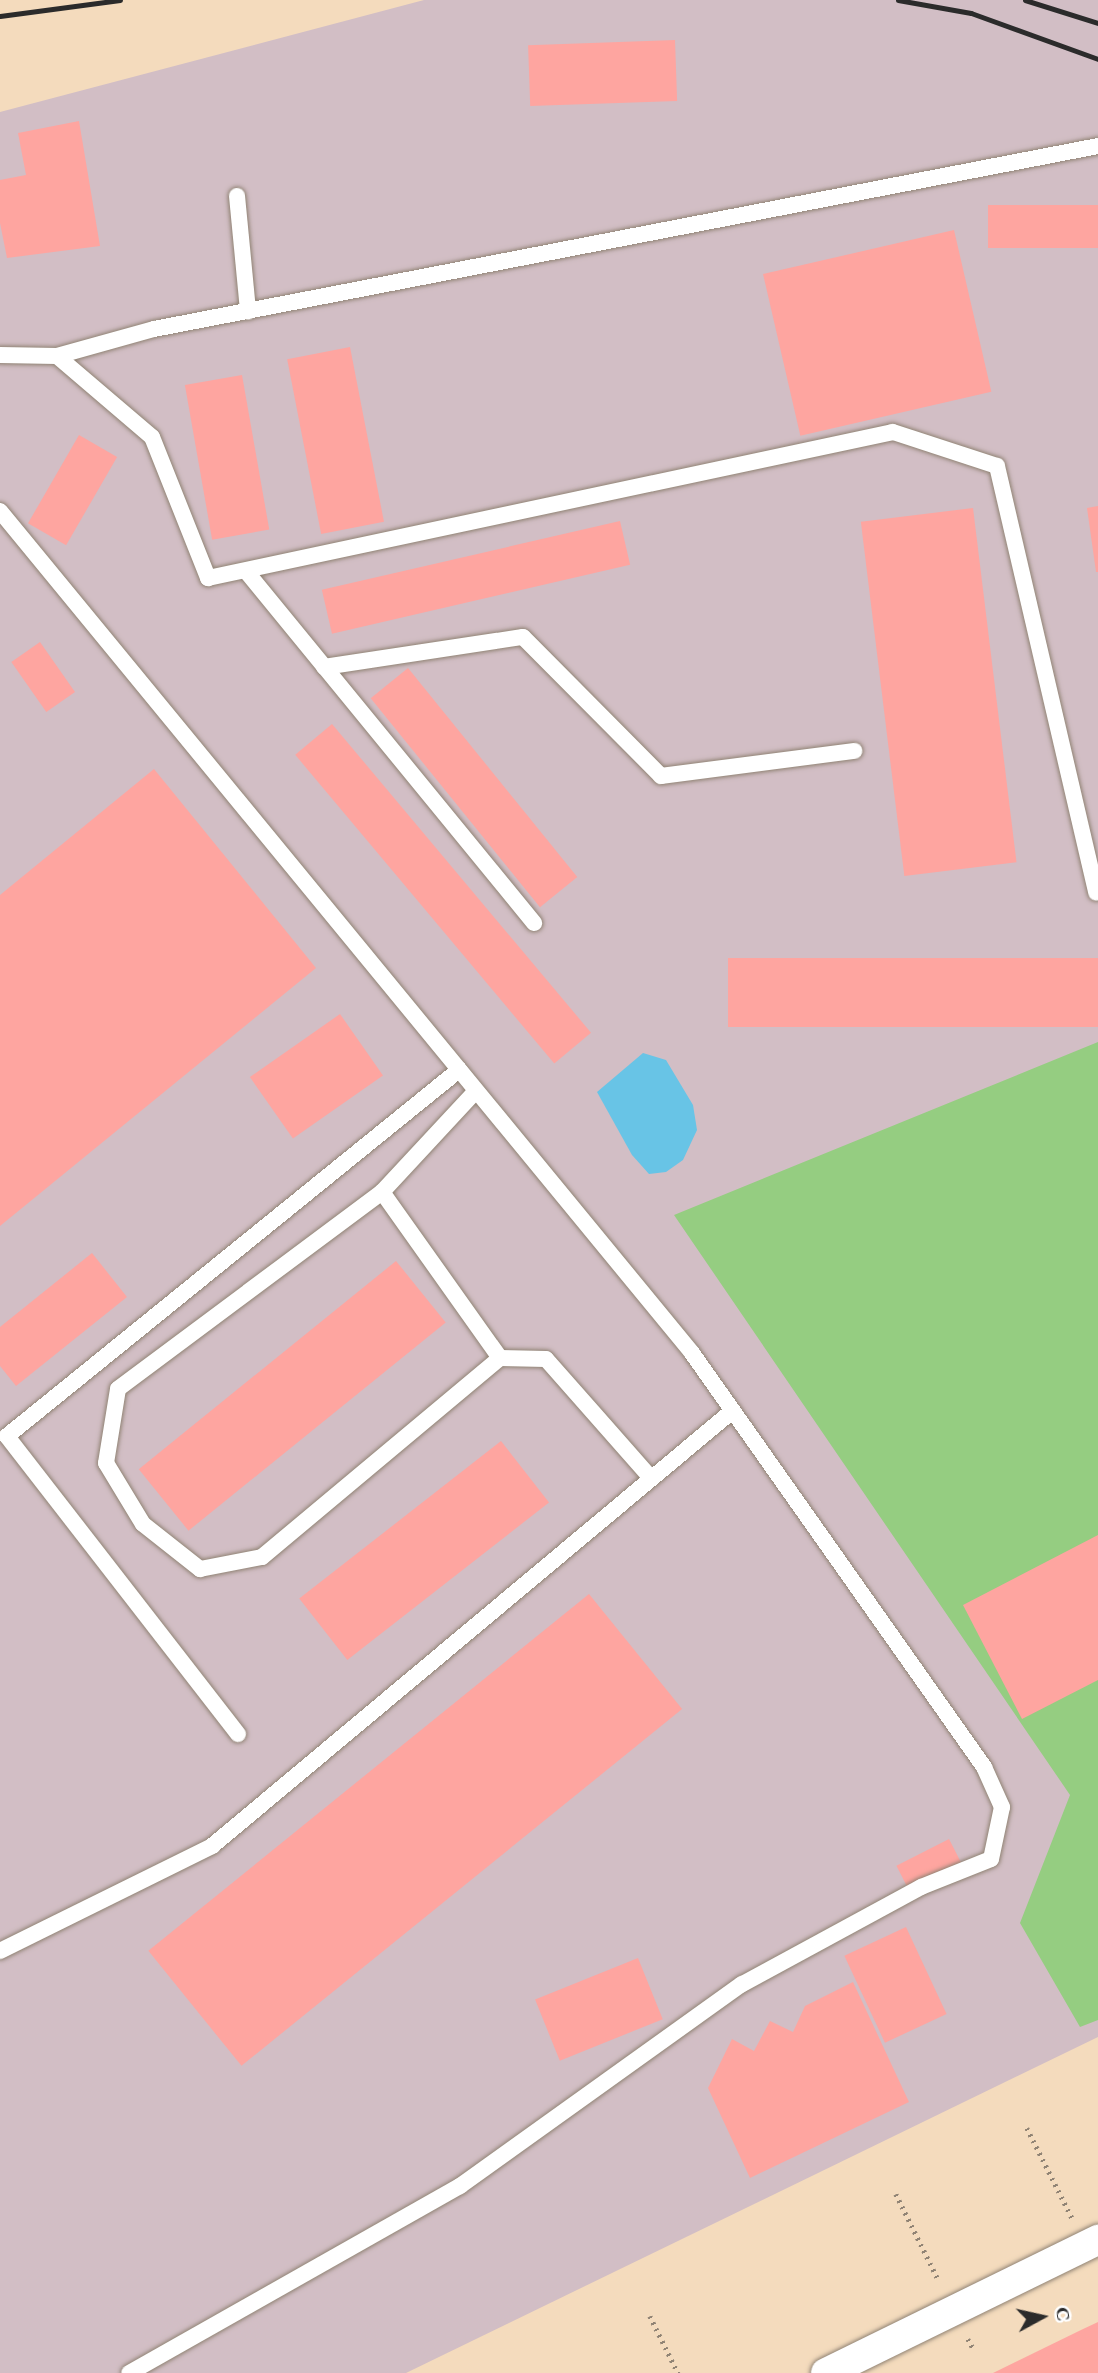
<!DOCTYPE html>
<html>
<head>
<meta charset="utf-8">
<style>
  body { margin:0 }
  #map { position:relative; width:1098px; height:2373px; overflow:hidden; background:#f4dbbd; font-family:"EB Garamond",serif }
  div>[style] { position:absolute }
  .industrial>* { inset:0; background:#d2bec5 }
  .green>* { inset:0; background:#95cd81 }
  .water>* { inset:0; background:#68c4e6 }
  .building>* { inset:0; background:#fea5a0; transform-origin:0 0 }
  .path>* { height:4.5px; margin-top:-2.25px; transform-origin:0; background:repeating-linear-gradient(90deg,#908374 0 2px,transparent 0 7px) }
  .roads { filter:drop-shadow(0 0 2px #908374) drop-shadow(0 0 2px #908374) }
  .lane>* { height:16px; margin:-8px; padding:0 8px; transform-origin:8px; border-radius:8px; background:#fff }
  .street>* { height:30px; margin:-15px; padding:0 15px; transform-origin:15px; border-radius:15px; background:#fff }
  .rail>* { height:5px; margin:-2.5px; padding:0 2.5px; transform-origin:2.5px; border-radius:2.5px; background:#2b2b2b }
  span { translate:-50% -50%; white-space:nowrap; text-align:center; line-height:1.15; -webkit-text-stroke:6px #fff; paint-order:stroke }
  .north { position:absolute; left:1007px; top:2282px; width:70px; height:70px; -webkit-text-stroke:5px #fff; paint-order:stroke; rotate:82deg; font-size:19px; font-weight:700; line-height:28px; text-align:center; color:#2b2b2b }
  .north::after { content:''; display:block; margin:auto; width:24px; height:32px; background:#2b2b2b; clip-path:polygon(50% 0,100% 100%,50% 72%,0 100%) }
</style>
</head>
<body>
<div id="map">
  <div class="industrial">
    <div style="clip-path:polygon(424px 0,1098px 0,1098px 2037px,406px 2373px,0 2373px,0 112px)"></div>
  </div>
  <div class="green">
    <div style="clip-path:polygon(1098px 1042px,1098px 2020px,1080px 2027px,1020px 1923px,1070px 1795px,674px 1215px)"></div>
  </div>
  <div class="water">
    <div style="clip-path:polygon(643px 1053px,666px 1060px,693px 1105px,697px 1130px,683px 1160px,666px 1172px,649px 1174px,632px 1155px,597px 1092px)"></div>
  </div>
  <div class="building">
    <div style="left:675px;top:40px;width:61px;height:147px;rotate:88deg"></div>
    <div style="clip-path:polygon(79px 121px,100px 246px,7px 258px,0 223px,0 180px,26px 175px,18px 133px)"></div>
    <div style="left:1098px;top:205px;width:43px;height:110px;rotate:90deg"></div>
    <div style="left:954px;top:230px;width:166px;height:196px;rotate:77deg"></div>
    <div style="left:350px;top:347px;width:178px;height:64px;rotate:79deg"></div>
    <div style="left:242px;top:375px;width:157px;height:58px;rotate:80deg"></div>
    <div style="left:79px;top:435px;width:44px;height:102px;rotate:30deg"></div>
    <div style="clip-path:polygon(1098px 506px,1098px 572px,1096px 572px,1087px 508px)"></div>
    <div style="left:973px;top:508px;width:357px;height:113px;rotate:83deg"></div>
    <div style="left:620px;top:521px;width:45px;height:306px;rotate:77deg"></div>
    <div style="left:40px;top:642px;width:61px;height:35px;rotate:55deg"></div>
    <div style="left:408px;top:668px;width:269px;height:48px;rotate:51deg"></div>
    <div style="left:332px;top:724px;width:403px;height:48px;rotate:50deg"></div>
    <div style="clip-path:polygon(154px 769px,316px 968px,0 1226px,0 895px)"></div>
    <div style="left:1098px;top:958px;width:69px;height:370px;rotate:90deg"></div>
    <div style="left:340px;top:1014px;width:75px;height:110px;rotate:55deg"></div>
    <div style="clip-path:polygon(92px 1253px,127px 1297px,16px 1386px,0 1366px,0 1327px)"></div>
    <div style="left:396px;top:1261px;width:79px;height:331px;rotate:51deg"></div>
    <div style="left:501px;top:1441px;width:78px;height:256px;rotate:52deg"></div>
    <div style="clip-path:polygon(1098px 1535px,1098px 1680px,1022px 1719px,963px 1605px)"></div>
    <div style="left:589px;top:1594px;width:148px;height:567px;rotate:51deg"></div>
    <div style="left:949px;top:1839px;width:29px;height:59px;rotate:63deg"></div>
    <div style="left:906px;top:1927px;width:96px;height:68px;rotate:65deg"></div>
    <div style="left:638px;top:1958px;width:66px;height:111px;rotate:68deg"></div>
    <div style="clip-path:polygon(853px 1982px,909px 2102px,750px 2178px,708px 2088px,732px 2039px,754px 2051px,770px 2021px,793px 2032px,805px 2006px)"></div>
    <div style="clip-path:polygon(1098px 2322px,1098px 2373px,993px 2373px,1081px 2330px)"></div>
  </div>
  <div class="path">
    <div style="left:1027px;top:2128px;width:101px;rotate:63.4deg"></div>
    <div style="left:896px;top:2194px;width:97px;rotate:63.7deg"></div>
    <div style="left:650px;top:2316px;width:64px;rotate:63.8deg"></div>
    <div style="left:968px;top:2339px;width:13px;rotate:61deg"></div>
  </div>
  <div class="roads">
    <div class="lane">
      <div style="left:237px;top:196px;width:116px;rotate:84.5deg"></div>
      <div style="left:0;top:355px;width:57px;rotate:1deg"></div>
      <div style="left:57px;top:356px;width:101px;rotate:-15.6deg"></div>
      <div style="left:154px;top:329px;width:962px;rotate:-10.97deg"></div>
      <div style="left:57px;top:356px;width:125px;rotate:40.5deg"></div>
      <div style="left:152px;top:437px;width:152px;rotate:68.3deg"></div>
      <div style="left:208px;top:578px;width:700px;rotate:-12.03deg"></div>
      <div style="left:893px;top:432px;width:109px;rotate:18.1deg"></div>
      <div style="left:997px;top:466px;width:438px;rotate:76.9deg"></div>
      <div style="left:0;top:511px;width:1090px;rotate:50.58deg"></div>
      <div style="left:692px;top:1353px;width:507px;rotate:54.8deg"></div>
      <div style="left:984px;top:1767px;width:44px;rotate:65.8deg"></div>
      <div style="left:1002px;top:1807px;width:53px;rotate:101.9deg"></div>
      <div style="left:991px;top:1859px;width:75px;rotate:158.2deg"></div>
      <div style="left:921px;top:1887px;width:204px;rotate:151.5deg"></div>
      <div style="left:742px;top:1984px;width:347px;rotate:144.4deg"></div>
      <div style="left:460px;top:2186px;width:380px;rotate:150.5deg"></div>
      <div style="left:246px;top:571px;width:455px;rotate:50.7deg"></div>
      <div style="left:324px;top:667px;width:201px;rotate:-8.6deg"></div>
      <div style="left:523px;top:637px;width:196px;rotate:45.2deg"></div>
      <div style="left:661px;top:776px;width:195px;rotate:-7.4deg"></div>
      <div style="left:382px;top:1192px;width:138px;rotate:-47.1deg"></div>
      <div style="left:500px;top:1358px;width:204px;rotate:-125.4deg"></div>
      <div style="left:382px;top:1192px;width:329px;rotate:143.3deg"></div>
      <div style="left:118px;top:1389px;width:75px;rotate:99.2deg"></div>
      <div style="left:106px;top:1463px;width:71px;rotate:58.8deg"></div>
      <div style="left:143px;top:1524px;width:73px;rotate:38.3deg"></div>
      <div style="left:200px;top:1569px;width:63px;rotate:-11deg"></div>
      <div style="left:262px;top:1557px;width:310px;rotate:-39.9deg"></div>
      <div style="left:500px;top:1358px;width:46px;rotate:1.2deg"></div>
      <div style="left:546px;top:1359px;width:159px;rotate:48.6deg"></div>
      <div style="left:238px;top:1734px;width:377px;rotate:-127.8deg"></div>
      <div style="left:7px;top:1436px;width:582px;rotate:-39deg"></div>
      <div style="left:0;top:1951px;width:237px;rotate:-26.3deg"></div>
      <div style="left:212px;top:1846px;width:677px;rotate:-39.9deg"></div>
    </div>
    <div class="street">
      <div style="left:826px;top:2373px;width:303px;rotate:-26.1deg"></div>
    </div>
  </div>
  <div class="rail">
    <div style="left:898px;top:0;width:74px;rotate:10.1deg"></div>
    <div style="left:971px;top:13px;width:135px;rotate:19.9deg"></div>
    <div style="left:1025px;top:0;width:77px;rotate:17.5deg"></div>
    <div style="left:0;top:16px;width:121px;rotate:-7.6deg"></div>
  </div>
  <div class="north">С</div>
</div>
</body>
</html>
